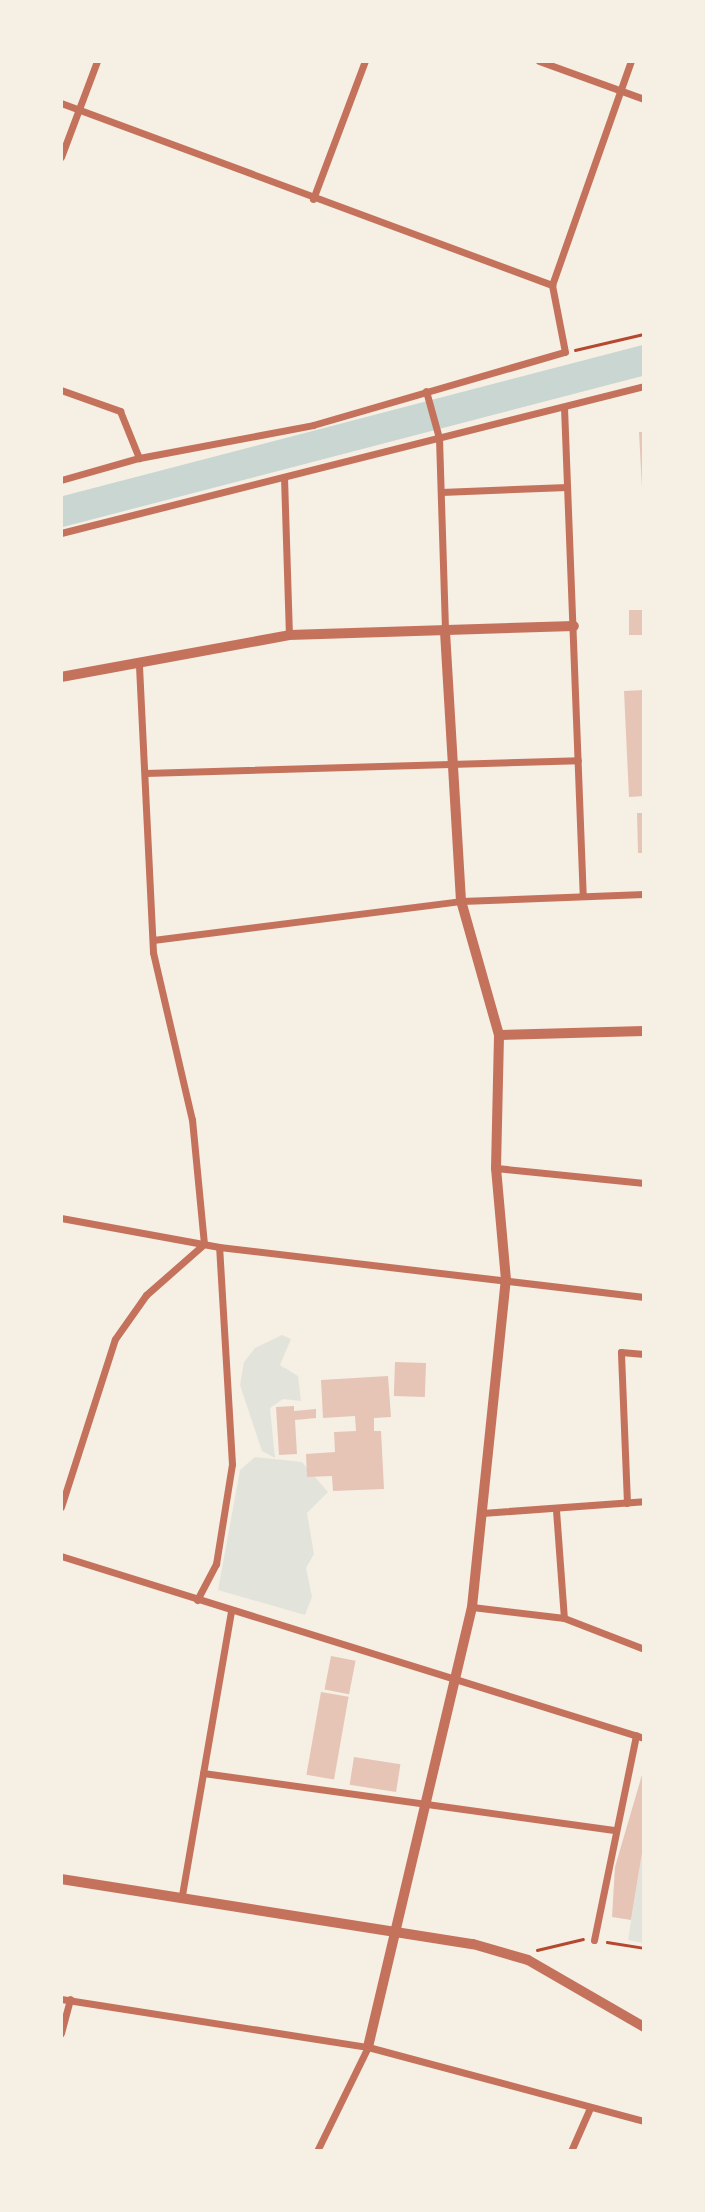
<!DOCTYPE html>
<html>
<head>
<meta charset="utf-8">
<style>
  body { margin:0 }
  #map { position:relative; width:705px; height:2212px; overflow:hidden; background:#f6efe4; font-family:"Alegreya Sans",sans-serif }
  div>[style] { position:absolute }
  .green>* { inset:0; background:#e2e4dc }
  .river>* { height:30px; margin:-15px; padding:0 15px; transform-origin:15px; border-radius:15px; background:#c9d6d2 }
  .building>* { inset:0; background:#e6c5b7; transform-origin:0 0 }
  .path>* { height:2.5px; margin:-1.25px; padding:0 1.25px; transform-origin:1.25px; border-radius:1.25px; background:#b5482f }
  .minor>* { height:7px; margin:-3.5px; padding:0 3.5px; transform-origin:3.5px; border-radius:3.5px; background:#c5725c }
  .tertiary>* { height:10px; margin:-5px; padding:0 5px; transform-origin:5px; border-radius:5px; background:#c5725c }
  span { translate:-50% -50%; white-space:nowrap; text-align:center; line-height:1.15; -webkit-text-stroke:6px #f6efe4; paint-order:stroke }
  .frame { position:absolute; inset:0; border:63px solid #f6efe4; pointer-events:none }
</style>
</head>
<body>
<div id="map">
  <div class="green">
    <div style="clip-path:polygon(282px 1335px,291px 1339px,280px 1365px,298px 1376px,301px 1401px,283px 1399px,270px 1408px,275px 1458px,262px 1451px,240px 1385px,244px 1362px,255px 1348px)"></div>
    <div style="clip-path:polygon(255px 1457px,302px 1462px,328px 1492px,307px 1513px,314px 1554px,306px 1568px,312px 1597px,305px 1615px,218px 1590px,240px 1470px)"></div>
    <div style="clip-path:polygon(644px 1841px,644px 1943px,628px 1940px)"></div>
  </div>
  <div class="river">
    <div style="left:61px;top:512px;width:602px;rotate:-14.61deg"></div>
  </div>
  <div class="building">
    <div style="clip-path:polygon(639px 432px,644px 432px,644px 488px,642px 488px)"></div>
    <div style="left:644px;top:610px;width:25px;height:15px;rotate:90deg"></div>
    <div style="clip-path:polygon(644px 690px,644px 796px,629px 797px,624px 691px)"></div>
    <div style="clip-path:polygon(637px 813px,644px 813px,644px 853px,638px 853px)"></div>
    <div style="left:426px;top:1363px;width:34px;height:31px;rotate:92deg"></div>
    <div style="clip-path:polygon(388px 1376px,391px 1417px,374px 1418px,374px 1431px,381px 1431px,384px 1489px,333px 1491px,332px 1476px,307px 1477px,306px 1454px,335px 1452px,334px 1432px,356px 1431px,355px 1416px,323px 1418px,321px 1380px)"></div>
    <div style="clip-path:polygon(294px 1406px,294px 1411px,316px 1409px,316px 1418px,295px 1420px,297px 1454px,279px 1455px,276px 1407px)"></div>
    <div style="left:331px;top:1656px;width:25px;height:34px;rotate:11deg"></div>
    <div style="left:321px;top:1692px;width:28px;height:84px;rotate:10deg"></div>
    <div style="left:354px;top:1757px;width:47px;height:28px;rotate:9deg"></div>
    <div style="clip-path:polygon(644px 1768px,644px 1841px,631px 1920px,612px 1917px,615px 1867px)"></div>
  </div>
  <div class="path">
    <div style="left:575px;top:350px;width:71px;rotate:-13.1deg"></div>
    <div style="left:607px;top:1942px;width:37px;rotate:9deg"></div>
    <div style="left:537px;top:1950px;width:47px;rotate:-13.4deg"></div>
  </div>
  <div class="minor">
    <div style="left:539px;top:61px;width:112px;rotate:19.9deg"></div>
    <div style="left:61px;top:103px;width:524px;rotate:20.34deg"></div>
    <div style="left:61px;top:157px;width:103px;rotate:-69.4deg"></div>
    <div style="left:313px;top:199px;width:147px;rotate:-69.4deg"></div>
    <div style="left:61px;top:390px;width:63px;rotate:19.6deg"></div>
    <div style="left:120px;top:411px;width:51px;rotate:68deg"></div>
    <div style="left:139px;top:458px;width:177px;rotate:-10.7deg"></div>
    <div style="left:313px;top:425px;width:262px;rotate:-16.2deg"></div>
    <div style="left:565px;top:352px;width:68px;rotate:-101deg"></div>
    <div style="left:552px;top:285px;width:238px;rotate:-70.6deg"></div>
    <div style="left:426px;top:391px;width:49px;rotate:74.5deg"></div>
    <div style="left:439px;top:438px;width:194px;rotate:88.2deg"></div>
    <div style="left:564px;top:407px;width:489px;rotate:87.8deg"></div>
    <div style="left:284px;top:477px;width:158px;rotate:88.2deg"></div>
    <div style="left:61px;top:480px;width:81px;rotate:-15.8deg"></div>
    <div style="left:441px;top:492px;width:126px;rotate:-2.3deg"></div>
    <div style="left:61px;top:533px;width:601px;rotate:-14.15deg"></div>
    <div style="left:145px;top:773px;width:433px;rotate:-1.7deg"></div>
    <div style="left:153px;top:940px;width:310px;rotate:-7.2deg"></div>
    <div style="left:461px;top:901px;width:183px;rotate:-2.2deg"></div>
    <div style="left:496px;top:1168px;width:149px;rotate:5.8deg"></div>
    <div style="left:61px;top:1218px;width:161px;rotate:10.4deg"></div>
    <div style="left:219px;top:1247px;width:428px;rotate:6.7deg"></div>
    <div style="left:627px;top:1503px;width:151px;rotate:-92.3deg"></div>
    <div style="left:621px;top:1352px;width:23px;rotate:5deg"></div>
    <div style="left:61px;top:1507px;width:176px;rotate:-72.2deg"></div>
    <div style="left:115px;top:1339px;width:54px;rotate:-54.8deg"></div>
    <div style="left:146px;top:1295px;width:77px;rotate:-41.3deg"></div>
    <div style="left:204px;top:1244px;width:125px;rotate:-95.5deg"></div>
    <div style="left:192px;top:1120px;width:172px;rotate:-103.1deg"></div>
    <div style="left:153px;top:952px;width:288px;rotate:-92.8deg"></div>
    <div style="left:556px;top:1510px;width:108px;rotate:85.8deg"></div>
    <div style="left:482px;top:1513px;width:162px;rotate:-4.2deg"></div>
    <div style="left:61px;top:1556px;width:611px;rotate:17.34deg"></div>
    <div style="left:197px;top:1600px;width:41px;rotate:-62.2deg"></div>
    <div style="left:216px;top:1564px;width:101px;rotate:-80.9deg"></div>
    <div style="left:232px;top:1464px;width:217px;rotate:-93.4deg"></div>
    <div style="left:472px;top:1607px;width:93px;rotate:6.8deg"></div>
    <div style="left:564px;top:1618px;width:86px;rotate:21.2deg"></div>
    <div style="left:203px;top:1773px;width:413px;rotate:7.9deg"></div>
    <div style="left:182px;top:1895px;width:289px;rotate:-80.2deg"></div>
    <div style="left:594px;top:1940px;width:209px;rotate:-78.4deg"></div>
    <div style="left:61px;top:1999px;width:311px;rotate:8.9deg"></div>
    <div style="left:368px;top:2047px;width:286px;rotate:15deg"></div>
    <div style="left:61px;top:2033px;width:35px;rotate:-75deg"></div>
    <div style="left:317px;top:2151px;width:116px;rotate:-63.9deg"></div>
    <div style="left:571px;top:2151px;width:47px;rotate:-66.2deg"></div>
  </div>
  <div class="tertiary">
    <div style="left:61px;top:677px;width:232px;rotate:-10.4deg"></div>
    <div style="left:289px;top:635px;width:285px;rotate:-1.8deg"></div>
    <div style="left:499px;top:1035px;width:145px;rotate:-1.6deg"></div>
    <div style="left:61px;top:1879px;width:417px;rotate:9deg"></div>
    <div style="left:473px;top:1944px;width:57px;rotate:16.2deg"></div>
    <div style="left:528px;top:1960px;width:134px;rotate:30deg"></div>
    <div style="left:368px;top:2047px;width:452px;rotate:-76.7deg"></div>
    <div style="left:472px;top:1607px;width:329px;rotate:-84.1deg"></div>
    <div style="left:506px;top:1280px;width:112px;rotate:-95.1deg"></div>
    <div style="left:496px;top:1168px;width:133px;rotate:-88.7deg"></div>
    <div style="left:499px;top:1035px;width:139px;rotate:-105.8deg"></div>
    <div style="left:461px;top:901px;width:269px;rotate:-93.4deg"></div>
  </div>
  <div class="frame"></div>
</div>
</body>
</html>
